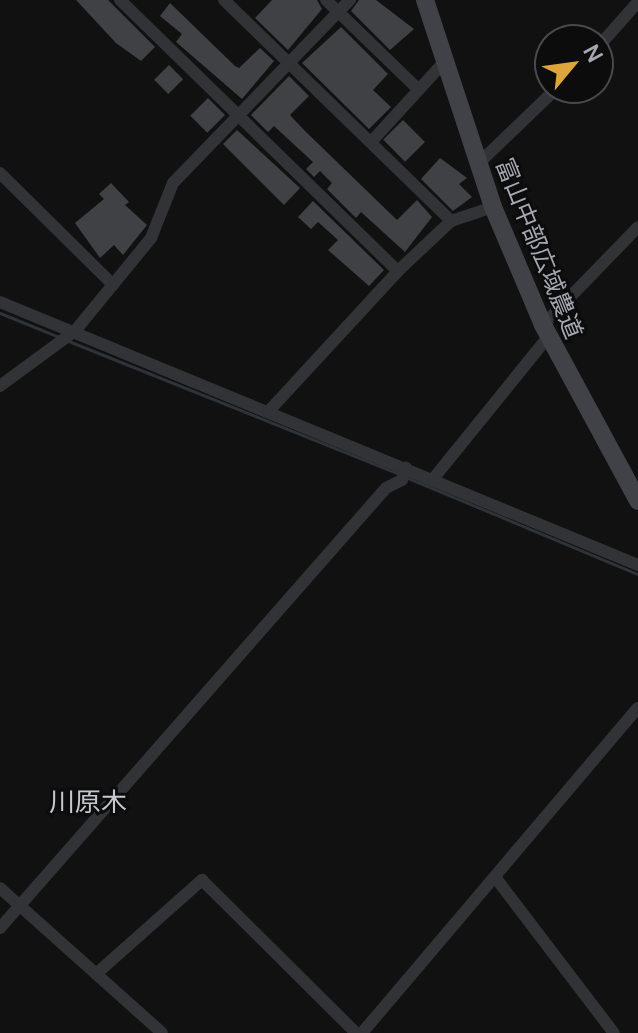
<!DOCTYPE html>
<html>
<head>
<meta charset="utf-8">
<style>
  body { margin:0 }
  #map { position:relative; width:638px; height:1033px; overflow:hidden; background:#111112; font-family:Manrope,"Noto Sans JP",sans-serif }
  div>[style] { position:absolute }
  .stream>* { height:3px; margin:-1.5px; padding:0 1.5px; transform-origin:1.5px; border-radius:1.5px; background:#2c3339 }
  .building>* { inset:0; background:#404145; transform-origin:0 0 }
  .street>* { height:12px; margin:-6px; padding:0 6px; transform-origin:6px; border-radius:6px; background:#323337 }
  .secondary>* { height:18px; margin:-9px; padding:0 9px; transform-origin:9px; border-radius:9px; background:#414247 }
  span { translate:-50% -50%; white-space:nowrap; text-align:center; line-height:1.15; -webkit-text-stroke:6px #0c0c0d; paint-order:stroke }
  .street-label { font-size:24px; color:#a4a8b1 }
  .neighbourhood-label { font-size:26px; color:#c4c7ce }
  .north { position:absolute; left:534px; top:24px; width:80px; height:80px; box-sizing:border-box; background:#0c0c0d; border:2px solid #494a4f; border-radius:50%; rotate:61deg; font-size:22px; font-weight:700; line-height:32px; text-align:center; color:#a4a8b1 }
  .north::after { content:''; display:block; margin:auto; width:28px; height:36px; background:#dea43d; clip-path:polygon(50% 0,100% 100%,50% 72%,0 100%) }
</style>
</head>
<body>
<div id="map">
  <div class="stream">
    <div style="left:0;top:313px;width:64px;rotate:22.1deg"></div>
    <div style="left:66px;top:340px;width:361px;rotate:21.9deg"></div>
    <div style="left:408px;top:478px;width:249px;rotate:22.7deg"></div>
  </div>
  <div class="building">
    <div style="clip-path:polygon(76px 0,108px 0,155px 47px,141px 61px,116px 43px)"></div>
    <div style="clip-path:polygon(272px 0,317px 0,322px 9px,288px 50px,255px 18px)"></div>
    <div style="clip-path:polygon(359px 0,376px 0,414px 29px,390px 50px,351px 11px)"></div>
    <div style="clip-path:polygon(170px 3px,235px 66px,239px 68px,260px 48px,274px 61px,242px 99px,176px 42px,182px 34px,160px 16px)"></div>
    <div style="clip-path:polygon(341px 27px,388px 74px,373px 90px,391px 107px,369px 129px,302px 63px)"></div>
    <div style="left:169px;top:65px;width:20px;height:21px;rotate:45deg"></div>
    <div style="clip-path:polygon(289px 76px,309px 96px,290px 115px,304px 130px,397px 220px,417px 200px,432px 217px,405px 252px,361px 212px,356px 218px,327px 189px,332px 183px,320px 171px,314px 177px,306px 169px,313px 162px,274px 126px,268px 132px,251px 115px)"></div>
    <div style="left:208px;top:98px;width:24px;height:25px;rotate:45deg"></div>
    <div style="left:403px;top:120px;width:31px;height:28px;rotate:45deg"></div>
    <div style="clip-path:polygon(237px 130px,300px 188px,284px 205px,223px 144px)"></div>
    <div style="clip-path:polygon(440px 158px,467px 178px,459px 184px,472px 197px,453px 211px,421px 179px)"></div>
    <div style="clip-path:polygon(111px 183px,129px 202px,125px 205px,147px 225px,123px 255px,114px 245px,100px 258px,75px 223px,104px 199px,99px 194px)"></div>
    <div style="clip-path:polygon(313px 201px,384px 270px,369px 286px,328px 250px,338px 240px,318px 222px,311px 229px,298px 217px)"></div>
  </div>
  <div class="street">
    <div style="left:120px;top:0;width:388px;rotate:44.3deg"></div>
    <div style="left:398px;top:271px;width:73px;rotate:-43.3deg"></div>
    <div style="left:224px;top:0;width:317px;rotate:44.2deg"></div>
    <div style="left:451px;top:221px;width:44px;rotate:-18.4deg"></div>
    <div style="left:326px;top:0;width:129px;rotate:44.1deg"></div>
    <div style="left:598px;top:47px;width:60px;rotate:-48.4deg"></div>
    <div style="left:372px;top:141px;width:108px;rotate:-47.6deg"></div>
    <div style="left:479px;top:163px;width:108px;rotate:-43.9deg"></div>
    <div style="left:0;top:173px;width:159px;rotate:44.7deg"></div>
    <div style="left:0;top:302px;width:690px;rotate:22.4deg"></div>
    <div style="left:543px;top:325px;width:136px;rotate:-45.9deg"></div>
    <div style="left:0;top:386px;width:93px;rotate:-36.3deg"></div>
    <div style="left:75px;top:331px;width:120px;rotate:-50.7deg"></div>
    <div style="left:151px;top:238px;width:59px;rotate:-68.2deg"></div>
    <div style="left:173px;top:183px;width:255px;rotate:-46deg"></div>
    <div style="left:268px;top:412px;width:192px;rotate:-47.3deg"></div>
    <div style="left:433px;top:479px;width:183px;rotate:-51deg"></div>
    <div style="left:495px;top:877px;width:196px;rotate:52.7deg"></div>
    <div style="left:0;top:888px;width:217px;rotate:41.8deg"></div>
    <div style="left:0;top:928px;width:585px;rotate:-48.74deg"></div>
    <div style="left:386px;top:488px;width:18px;rotate:-27deg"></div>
    <div style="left:402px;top:480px;width:13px;rotate:-72deg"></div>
    <div style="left:96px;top:974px;width:142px;rotate:-41.6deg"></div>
    <div style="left:202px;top:880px;width:217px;rotate:44.8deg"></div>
    <div style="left:362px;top:1033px;width:426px;rotate:-49.7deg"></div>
  </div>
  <div class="secondary">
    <div style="left:425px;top:0;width:218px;rotate:71.8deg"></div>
    <div style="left:493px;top:207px;width:128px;rotate:67deg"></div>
    <div style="left:543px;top:325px;width:200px;rotate:61.6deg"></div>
  </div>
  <div class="street-label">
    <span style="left:540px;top:248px;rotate:68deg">富山中部広域農道</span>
  </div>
  <div class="neighbourhood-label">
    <span style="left:88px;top:802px">川原木</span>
  </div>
  <div class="north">N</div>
</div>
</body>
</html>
